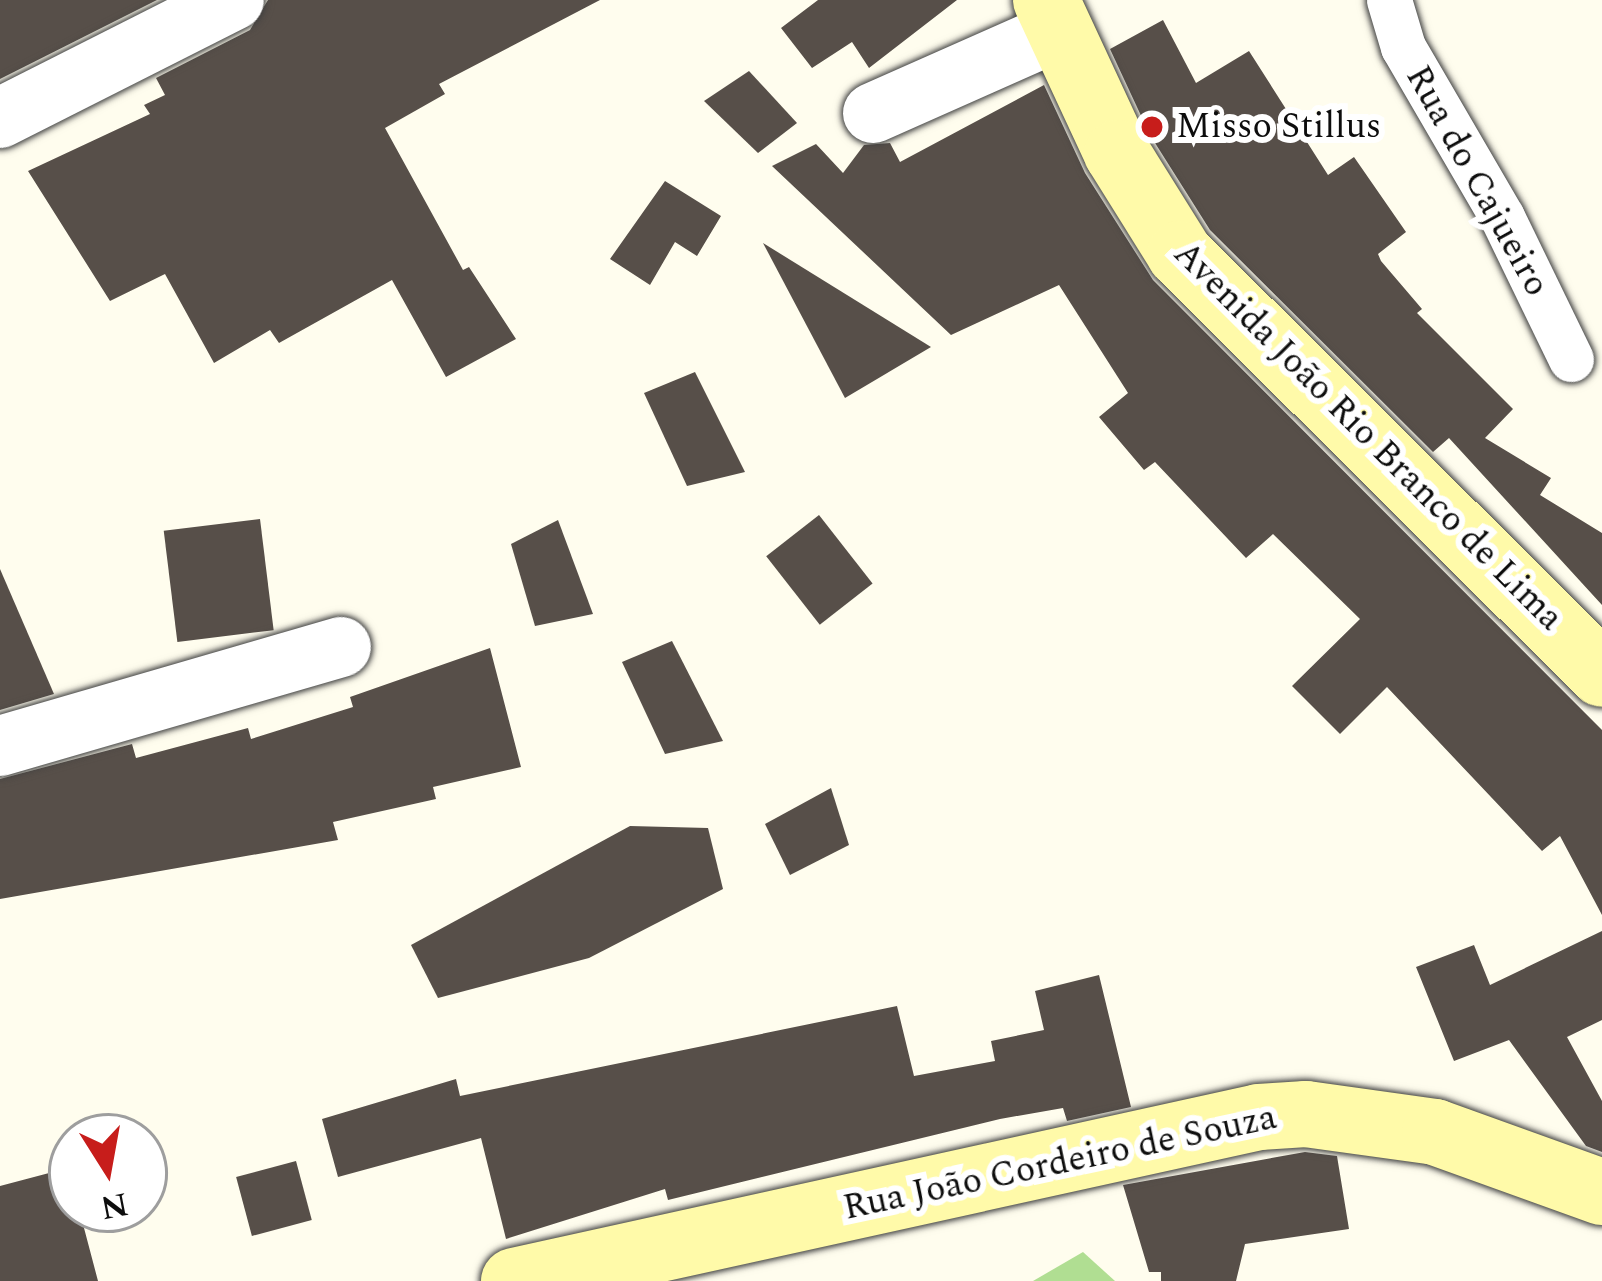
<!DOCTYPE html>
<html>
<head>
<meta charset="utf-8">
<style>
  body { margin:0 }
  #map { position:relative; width:1602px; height:1281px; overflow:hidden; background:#fffdee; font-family:Spectral,serif }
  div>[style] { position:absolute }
  .forest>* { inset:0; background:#b0de92 }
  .building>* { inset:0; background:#574f49; transform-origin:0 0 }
  .roads { filter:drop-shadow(0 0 3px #404040) drop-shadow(0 0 3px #404040) }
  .pedestrian>* { height:45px; margin:-22.5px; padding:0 22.5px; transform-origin:22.5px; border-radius:22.5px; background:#fff }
  .minor>* { height:60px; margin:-30px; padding:0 30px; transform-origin:30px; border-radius:30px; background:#fff }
  .secondary>* { height:66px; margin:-33px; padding:0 33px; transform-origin:33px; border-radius:33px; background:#fffaa9 }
  .dots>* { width:33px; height:33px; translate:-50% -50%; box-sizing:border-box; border:6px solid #fff; border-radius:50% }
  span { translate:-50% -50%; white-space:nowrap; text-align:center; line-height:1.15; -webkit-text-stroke:12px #fff; paint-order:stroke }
  .poi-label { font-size:36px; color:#0d0d0d }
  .left { translate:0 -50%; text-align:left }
  .street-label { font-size:36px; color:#0d0d0d }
  .north { position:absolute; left:48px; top:1113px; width:120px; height:120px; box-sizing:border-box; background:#fff; border:3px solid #9e9e9e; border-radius:50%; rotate:169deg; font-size:33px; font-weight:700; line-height:48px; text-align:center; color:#0d0d0d }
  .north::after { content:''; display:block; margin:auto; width:42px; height:54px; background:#c71d1b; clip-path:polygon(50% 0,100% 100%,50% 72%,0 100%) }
</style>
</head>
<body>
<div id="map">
  <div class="forest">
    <div style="clip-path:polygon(1083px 1252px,1115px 1281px,1033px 1281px)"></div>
  </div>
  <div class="building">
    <div style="clip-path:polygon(0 0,157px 0,0 79px)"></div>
    <div style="clip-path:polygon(268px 0,600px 0,439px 84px,445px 94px,385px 128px,463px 270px,469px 267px,516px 339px,446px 377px,392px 280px,279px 343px,270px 330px,214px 363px,165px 274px,110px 301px,28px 171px,150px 114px,144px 105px,165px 95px,156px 78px,250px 30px)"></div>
    <div style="clip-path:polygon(818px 0,957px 0,869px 68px,852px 42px,812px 68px,781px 28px)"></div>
    <div style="clip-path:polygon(1163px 20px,1196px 83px,1249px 51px,1328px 175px,1354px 157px,1406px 232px,1378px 254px,1381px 261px,1422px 309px,1417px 313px,1513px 409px,1485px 438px,1551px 478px,1540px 495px,1602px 533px,1602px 605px,1449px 438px,1433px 452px,1210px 230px,1150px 135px,1110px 49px)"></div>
    <div style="clip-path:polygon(749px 71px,797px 123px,758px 153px,704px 101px)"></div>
    <div style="clip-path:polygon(1044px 85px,1085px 173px,1153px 280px,1602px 730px,1602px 915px,1560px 836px,1542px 851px,1387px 687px,1340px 734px,1292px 686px,1360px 619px,1273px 534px,1246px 558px,1155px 462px,1144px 470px,1099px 417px,1128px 393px,1059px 285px,951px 335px,772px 166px,816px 144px,843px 173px,864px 145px,890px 143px,900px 162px)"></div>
    <div style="clip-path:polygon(665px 181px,721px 216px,697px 256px,675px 242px,650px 285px,610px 259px)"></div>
    <div style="clip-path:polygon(763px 243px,931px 347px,845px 398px)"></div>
    <div style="clip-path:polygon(695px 372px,745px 472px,687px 486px,644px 393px)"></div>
    <div style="left:819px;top:515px;width:87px;height:67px;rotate:52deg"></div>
    <div style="left:260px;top:519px;width:112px;height:97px;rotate:83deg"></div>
    <div style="clip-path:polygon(558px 520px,593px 614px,535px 626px,511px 544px)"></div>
    <div style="clip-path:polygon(0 569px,54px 694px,0 710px)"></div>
    <div style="clip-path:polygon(672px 641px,723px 741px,665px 754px,622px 662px)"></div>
    <div style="clip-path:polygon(490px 648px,521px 767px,433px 787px,436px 799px,333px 822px,338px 840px,0 899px,0 779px,132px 744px,136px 758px,248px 728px,251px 739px,353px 707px,350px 697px)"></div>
    <div style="clip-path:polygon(831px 788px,849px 845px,790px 875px,765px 824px)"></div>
    <div style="clip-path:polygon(630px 826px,708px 828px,723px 889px,589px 958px,438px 998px,411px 945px)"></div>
    <div style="clip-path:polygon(1602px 931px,1602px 1020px,1567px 1037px,1602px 1101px,1602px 1152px,1586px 1146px,1509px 1040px,1454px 1061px,1416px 967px,1474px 945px,1490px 985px)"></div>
    <div style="clip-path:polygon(1099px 975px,1131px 1107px,1067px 1121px,1063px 1108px,1000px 1119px,668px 1200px,665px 1189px,506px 1239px,481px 1138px,338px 1177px,322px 1119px,456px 1079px,460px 1096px,897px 1006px,914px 1076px,995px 1061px,991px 1041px,1044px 1030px,1035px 991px)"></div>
    <div style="clip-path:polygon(1305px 1152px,1337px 1156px,1349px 1229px,1245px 1244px,1236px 1281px,1161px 1281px,1161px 1272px,1149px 1272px,1123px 1185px)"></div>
    <div style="left:296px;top:1161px;width:61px;height:62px;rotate:75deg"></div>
    <div style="clip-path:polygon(68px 1168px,72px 1209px,79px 1209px,98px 1281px,0 1281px,0 1186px)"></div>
  </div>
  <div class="roads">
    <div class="pedestrian">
      <div style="left:1389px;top:0;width:49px;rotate:73.4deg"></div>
      <div style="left:1403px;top:47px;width:197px;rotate:59.8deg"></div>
      <div style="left:1502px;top:217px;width:158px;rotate:64.1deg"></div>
    </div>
    <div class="minor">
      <div style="left:873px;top:113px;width:202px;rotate:-23.9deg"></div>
      <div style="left:0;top:118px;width:262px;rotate:-26.8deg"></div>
      <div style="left:0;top:746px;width:355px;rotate:-16.2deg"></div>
    </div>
    <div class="secondary">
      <div style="left:1046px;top:0;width:169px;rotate:65.1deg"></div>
      <div style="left:1117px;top:153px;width:119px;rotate:58deg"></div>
      <div style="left:1180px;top:254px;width:595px;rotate:44.86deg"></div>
      <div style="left:514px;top:1281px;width:763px;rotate:-12.41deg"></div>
      <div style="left:1259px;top:1117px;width:47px;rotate:-3.7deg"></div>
      <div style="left:1306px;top:1114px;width:130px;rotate:7.9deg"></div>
      <div style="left:1435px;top:1132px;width:177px;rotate:19.8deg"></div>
    </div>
  </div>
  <div class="dots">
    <div style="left:1152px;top:127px;background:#c71d1b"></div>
  </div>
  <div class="poi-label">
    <span class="left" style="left:1176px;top:127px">Misso Stillus</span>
  </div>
  <div class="street-label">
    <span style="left:1477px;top:181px;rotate:61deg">Rua do Cajueiro</span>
    <span style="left:1368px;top:436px;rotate:45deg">Avenida João Rio Branco de Lima</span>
    <span style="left:1060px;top:1163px;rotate:-12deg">Rua João Cordeiro de Souza</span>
  </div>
  <div class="north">N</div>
</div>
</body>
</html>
